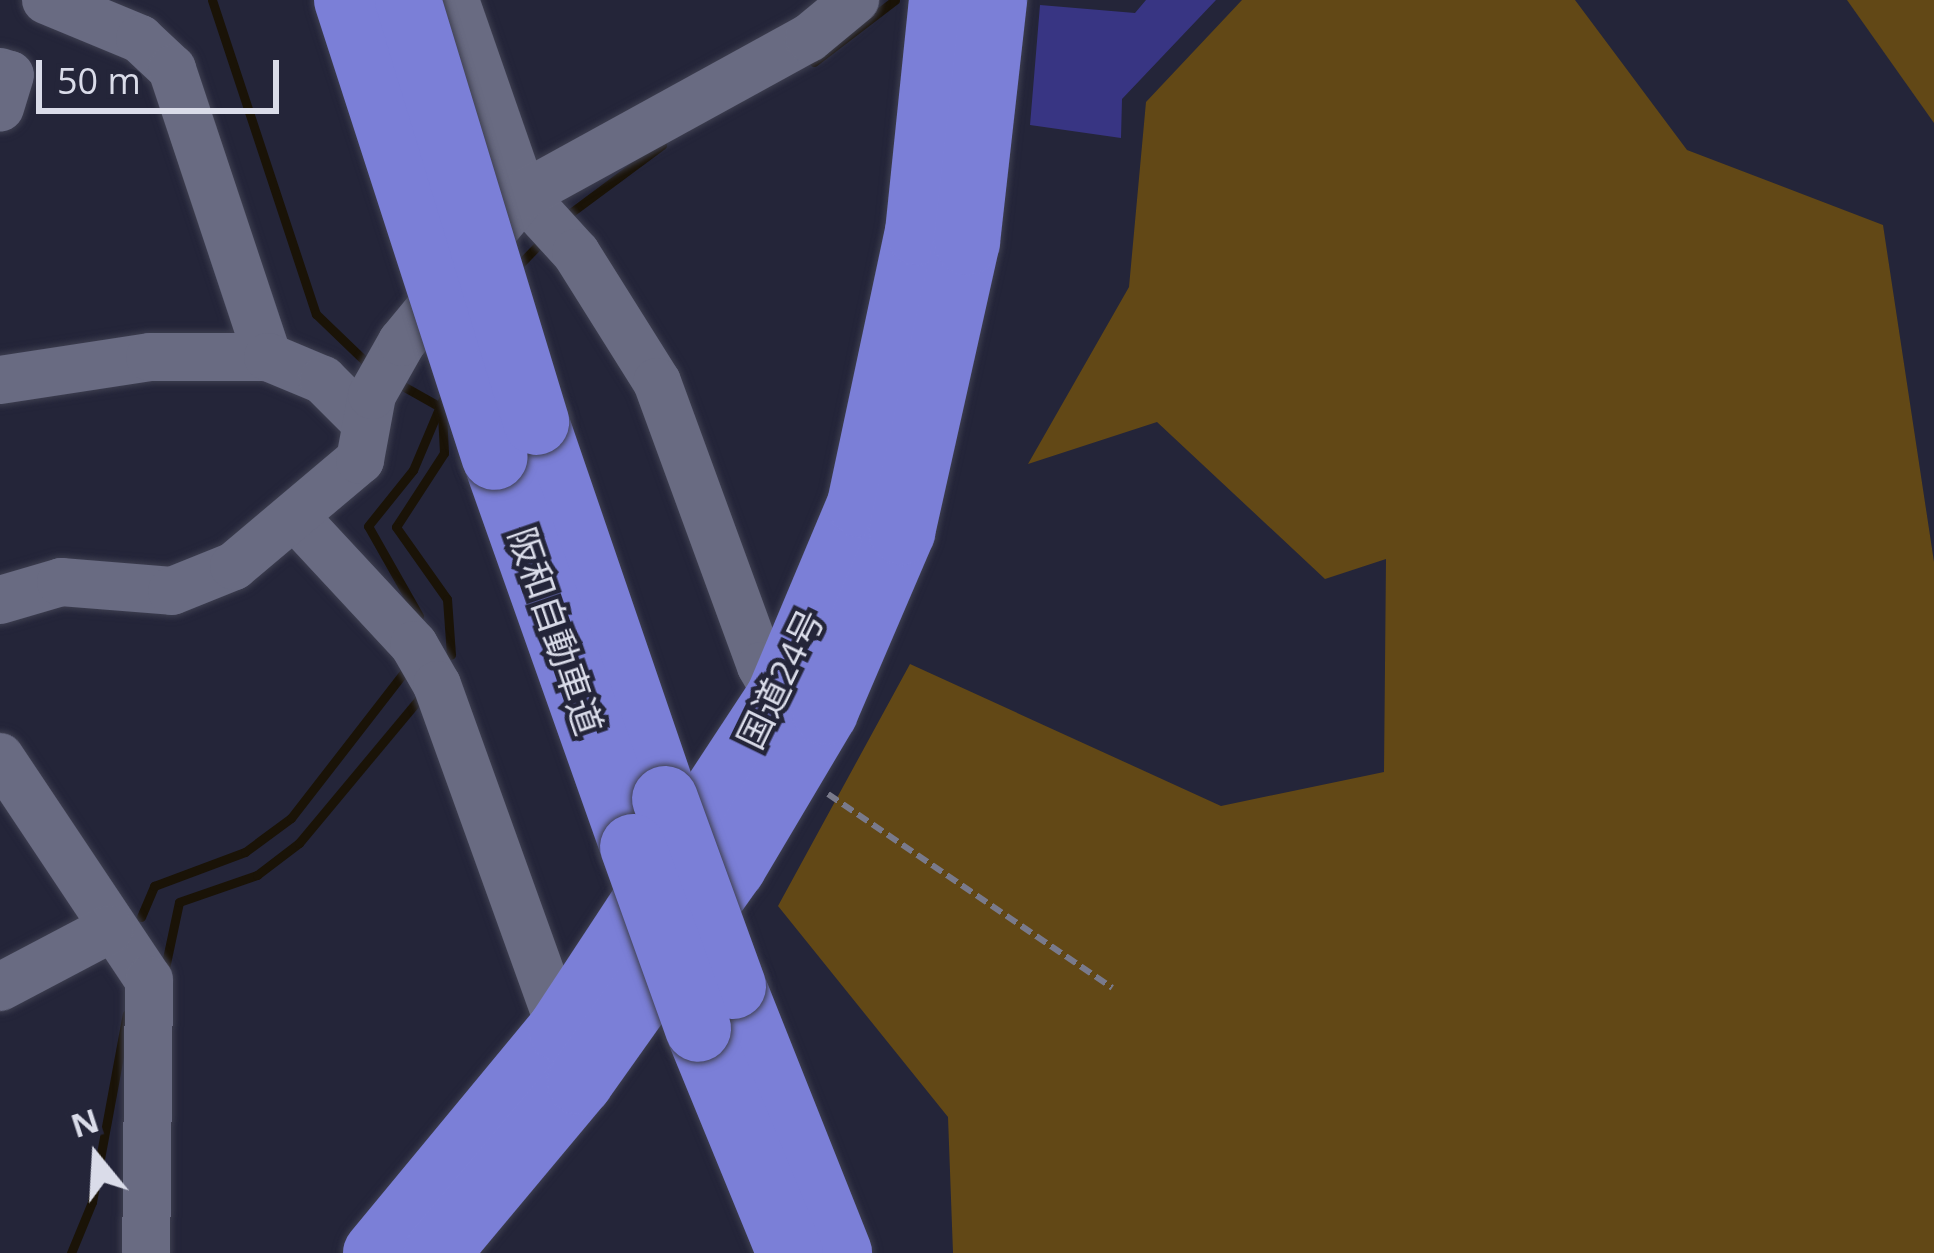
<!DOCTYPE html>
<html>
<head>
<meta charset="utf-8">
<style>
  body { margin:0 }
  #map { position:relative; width:1934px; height:1253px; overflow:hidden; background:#242539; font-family:"Open Sans","Noto Sans JP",sans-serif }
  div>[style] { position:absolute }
  .green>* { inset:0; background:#624816 }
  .stream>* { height:9px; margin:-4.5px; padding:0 4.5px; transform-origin:4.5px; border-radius:4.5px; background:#1a1307 }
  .building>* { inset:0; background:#383583 }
  .path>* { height:6px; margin-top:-3px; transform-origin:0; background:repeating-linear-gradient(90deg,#797a8b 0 12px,transparent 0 18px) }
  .roads { filter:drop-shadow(0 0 3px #3e3f50) drop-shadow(0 0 3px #3e3f50) }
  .minor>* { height:48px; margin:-24px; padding:0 24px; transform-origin:24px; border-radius:24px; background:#696b82 }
  .highway>* { height:66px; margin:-33px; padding:0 33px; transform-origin:33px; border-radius:33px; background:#7b7fd7 }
  .bridges { filter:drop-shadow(0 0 3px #3e3f50) drop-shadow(0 0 3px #3e3f50) }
  .highway-bridge>* { height:66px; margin:-33px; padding:0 33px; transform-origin:33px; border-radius:33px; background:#7b7fd7 }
  span { translate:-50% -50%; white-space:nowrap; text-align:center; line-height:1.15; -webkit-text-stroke:9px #242539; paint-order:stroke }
  .street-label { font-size:36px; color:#dadce9 }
  .north { position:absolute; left:36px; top:1097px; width:120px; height:120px; -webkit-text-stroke:9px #242539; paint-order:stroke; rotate:342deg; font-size:33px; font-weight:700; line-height:48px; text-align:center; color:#dadce9 }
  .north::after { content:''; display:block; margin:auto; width:42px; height:54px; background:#dadce9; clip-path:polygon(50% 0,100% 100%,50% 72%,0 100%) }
  .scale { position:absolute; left:36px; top:60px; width:243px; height:54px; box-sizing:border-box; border:6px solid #dadce9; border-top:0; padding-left:15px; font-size:36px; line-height:42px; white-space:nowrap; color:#dadce9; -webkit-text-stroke:9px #242539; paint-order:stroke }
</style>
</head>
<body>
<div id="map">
  <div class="green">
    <div style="clip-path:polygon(1242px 0,1575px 0,1687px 150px,1883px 225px,1934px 562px,1934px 1253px,953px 1253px,948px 1117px,778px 906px,910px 664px,1221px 806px,1384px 772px,1386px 559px,1325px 579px,1157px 422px,1028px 464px,1129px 287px,1146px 102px)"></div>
    <div style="clip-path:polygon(1847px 0,1934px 0,1934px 123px)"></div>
  </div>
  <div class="stream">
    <div style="left:212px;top:0;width:331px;rotate:71.7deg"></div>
    <div style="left:316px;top:314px;width:75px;rotate:43.9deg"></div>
    <div style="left:814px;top:62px;width:102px;rotate:-37.4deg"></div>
    <div style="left:565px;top:217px;width:121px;rotate:-36.6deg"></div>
    <div style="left:515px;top:269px;width:43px;rotate:-45.9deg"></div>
    <div style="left:394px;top:381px;width:55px;rotate:29.4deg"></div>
    <div style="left:442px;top:413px;width:40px;rotate:87.1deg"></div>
    <div style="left:444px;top:453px;width:88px;rotate:123deg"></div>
    <div style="left:396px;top:527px;width:88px;rotate:54.7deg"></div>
    <div style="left:447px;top:599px;width:56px;rotate:85.9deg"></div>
    <div style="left:419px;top:616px;width:103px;rotate:-119.5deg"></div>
    <div style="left:368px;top:526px;width:72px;rotate:-51.2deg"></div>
    <div style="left:413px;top:470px;width:85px;rotate:-67.1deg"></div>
    <div style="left:141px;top:917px;width:34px;rotate:-67deg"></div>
    <div style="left:154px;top:886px;width:97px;rotate:-20.5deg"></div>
    <div style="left:245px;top:852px;width:57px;rotate:-36.5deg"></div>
    <div style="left:291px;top:818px;width:186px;rotate:-52.2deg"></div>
    <div style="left:165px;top:968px;width:67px;rotate:-78deg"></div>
    <div style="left:179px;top:902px;width:83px;rotate:-19.1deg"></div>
    <div style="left:257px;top:875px;width:53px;rotate:-37.3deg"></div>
    <div style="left:299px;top:843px;width:187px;rotate:-50.2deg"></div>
    <div style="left:71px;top:1253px;width:55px;rotate:-67.6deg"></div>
    <div style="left:92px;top:1202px;width:191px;rotate:-79.5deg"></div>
  </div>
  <div class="building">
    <div style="clip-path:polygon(1146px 0,1216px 0,1122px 99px,1121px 138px,1030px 125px,1040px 5px,1135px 13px)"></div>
  </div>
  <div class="path">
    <div style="left:828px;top:794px;width:344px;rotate:34.3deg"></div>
  </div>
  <div class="roads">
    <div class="minor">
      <div style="left:46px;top:0;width:102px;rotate:22.5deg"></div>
      <div style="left:140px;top:39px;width:44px;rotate:43.2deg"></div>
      <div style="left:172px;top:69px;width:304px;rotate:71.6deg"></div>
      <div style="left:455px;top:0;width:207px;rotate:70.8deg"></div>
      <div style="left:523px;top:195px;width:79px;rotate:47.6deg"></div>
      <div style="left:576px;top:253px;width:152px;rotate:57.9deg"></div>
      <div style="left:657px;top:382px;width:302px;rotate:69.9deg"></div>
      <div style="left:761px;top:666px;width:36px;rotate:60deg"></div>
      <div style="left:779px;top:697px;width:19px;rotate:18deg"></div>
      <div style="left:0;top:72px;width:10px;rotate:17deg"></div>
      <div style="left:10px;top:75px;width:34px;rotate:107deg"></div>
      <div style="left:0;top:380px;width:152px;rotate:-8.7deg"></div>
      <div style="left:150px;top:357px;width:118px"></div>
      <div style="left:268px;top:357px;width:60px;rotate:22.7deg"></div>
      <div style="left:323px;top:380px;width:57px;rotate:45deg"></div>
      <div style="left:297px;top:519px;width:172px;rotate:47.1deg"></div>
      <div style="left:414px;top:645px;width:46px;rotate:60.1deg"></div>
      <div style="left:437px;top:685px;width:389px;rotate:70.2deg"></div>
      <div style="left:0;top:600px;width:64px;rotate:-16.4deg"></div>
      <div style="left:61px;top:582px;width:111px;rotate:4.6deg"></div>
      <div style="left:172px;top:591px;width:67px;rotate:-22deg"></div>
      <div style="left:234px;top:566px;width:165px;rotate:-40.1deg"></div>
      <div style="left:360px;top:460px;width:66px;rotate:-79.5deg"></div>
      <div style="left:372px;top:395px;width:61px;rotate:-60.5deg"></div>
      <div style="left:402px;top:342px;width:190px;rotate:-50.5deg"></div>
      <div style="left:523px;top:195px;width:326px;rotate:-28.8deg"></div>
      <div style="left:809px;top:38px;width:60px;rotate:-39.6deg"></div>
      <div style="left:0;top:757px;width:268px;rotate:56.3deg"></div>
      <div style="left:149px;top:980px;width:273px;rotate:90.6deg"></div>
      <div style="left:0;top:987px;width:124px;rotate:-27.8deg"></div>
    </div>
    <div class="highway">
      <div style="left:536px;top:422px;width:398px;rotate:71.1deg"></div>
      <div style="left:495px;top:457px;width:414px;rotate:70.5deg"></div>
      <div style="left:733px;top:986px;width:287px;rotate:68.3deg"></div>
      <div style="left:698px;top:1029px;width:242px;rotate:67.7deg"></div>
      <div style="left:376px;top:1253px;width:291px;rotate:-50.4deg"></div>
      <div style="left:561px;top:1029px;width:397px;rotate:-56.7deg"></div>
      <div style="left:779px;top:697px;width:209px;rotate:-67.2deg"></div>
      <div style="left:860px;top:504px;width:278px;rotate:-78deg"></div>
      <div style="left:918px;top:232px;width:233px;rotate:-84.1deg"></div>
      <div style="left:437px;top:1253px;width:223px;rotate:-50.1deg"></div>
      <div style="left:580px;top:1082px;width:264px;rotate:-54.6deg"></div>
      <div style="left:733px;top:867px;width:180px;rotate:-59.3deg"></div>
      <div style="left:825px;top:712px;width:196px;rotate:-66.8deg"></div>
      <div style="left:902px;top:532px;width:297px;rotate:-77.4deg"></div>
      <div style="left:967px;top:242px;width:244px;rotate:-83.6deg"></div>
    </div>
  </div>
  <div class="bridges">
    <div class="highway-bridge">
      <div style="left:347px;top:0;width:480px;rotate:72.1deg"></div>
      <div style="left:408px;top:0;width:441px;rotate:73.1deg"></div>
      <div style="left:665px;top:799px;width:199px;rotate:70deg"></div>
      <div style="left:633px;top:847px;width:193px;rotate:70.3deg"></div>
    </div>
  </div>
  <div class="street-label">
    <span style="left:556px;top:631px;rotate:71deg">阪和自動車道</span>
    <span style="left:780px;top:679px;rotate:-64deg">国道24号</span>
  </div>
  <div class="north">N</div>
  <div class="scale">50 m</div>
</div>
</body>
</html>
